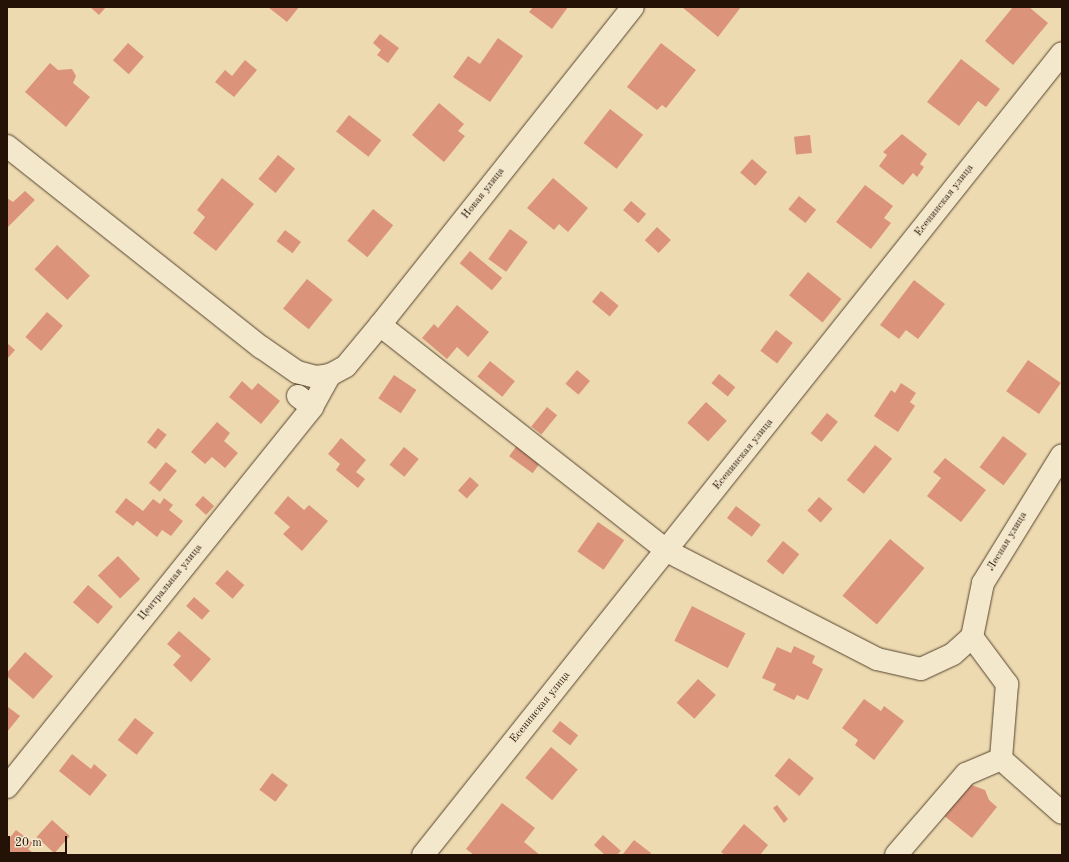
<!DOCTYPE html>
<html>
<head>
<meta charset="utf-8">
<style>
  body { margin:0 }
  #map { position:relative; width:1069px; height:862px; overflow:hidden; background:#eddab0; font-family:"Old Standard TT",serif }
  div>[style] { position:absolute }
  .building>* { inset:0; background:#db947a; transform-origin:0 0 }
  .roads { filter:drop-shadow(0 0 1px #564430) drop-shadow(0 0 1px #564430) }
  .minor>* { height:22px; margin:-11px; padding:0 11px; transform-origin:11px; border-radius:11px; background:#f3e7cc }
  span { translate:-50% -50%; white-space:nowrap; text-align:center; line-height:1.15; -webkit-text-stroke:3.5px #f3e7cc; paint-order:stroke }
  .street-label { font-size:11px; color:#231205 }
  .frame { position:absolute; inset:0; border:8px solid #231205; pointer-events:none }
  .scale { position:absolute; left:8px; top:836px; width:59px; height:18px; box-sizing:border-box; border:2px solid #231205; border-top:0; padding-left:5px; font-size:12px; line-height:14px; white-space:nowrap; color:#231205; -webkit-text-stroke:3px #f3e7cc; paint-order:stroke }
</style>
</head>
<body>
<div id="map">
  <div class="building">
    <div style="clip-path:polygon(90px 7px,106px 7px,99px 15px)"></div>
    <div style="clip-path:polygon(268px 7px,299px 7px,287px 22px)"></div>
    <div style="clip-path:polygon(533px 7px,568px 7px,552px 29px,529px 12px)"></div>
    <div style="clip-path:polygon(682px 7px,741px 7px,718px 37px)"></div>
    <div style="clip-path:polygon(1013px 7px,1029px 7px,1048px 23px,1013px 65px,985px 41px)"></div>
    <div style="clip-path:polygon(380px 34px,399px 48px,388px 63px,377px 55px,381px 50px,373px 43px)"></div>
    <div style="clip-path:polygon(498px 38px,523px 56px,490px 102px,453px 77px,468px 56px,480px 64px)"></div>
    <div style="left:128px;top:43px;width:21px;height:23px;rotate:41deg"></div>
    <div style="clip-path:polygon(661px 43px,696px 70px,666px 108px,662px 105px,657px 110px,627px 87px)"></div>
    <div style="clip-path:polygon(961px 59px,1000px 89px,986px 107px,978px 101px,959px 126px,927px 102px)"></div>
    <div style="clip-path:polygon(245px 60px,257px 70px,234px 97px,215px 82px,225px 70px,232px 76px)"></div>
    <div style="clip-path:polygon(50px 63px,58px 70px,72px 69px,76px 76px,73px 83px,90px 97px,66px 127px,25px 92px)"></div>
    <div style="clip-path:polygon(439px 103px,464px 124px,458px 131px,465px 136px,444px 162px,412px 135px)"></div>
    <div style="left:610px;top:109px;width:42px;height:43px;rotate:38deg"></div>
    <div style="left:349px;top:115px;width:41px;height:21px;rotate:38deg"></div>
    <div style="clip-path:polygon(902px 134px,927px 154px,920px 164px,924px 167px,917px 177px,913px 173px,903px 185px,879px 166px,887px 155px,883px 152px)"></div>
    <div style="left:810px;top:135px;width:18px;height:16px;rotate:84deg"></div>
    <div style="left:278px;top:155px;width:22px;height:31px;rotate:39deg"></div>
    <div style="left:752px;top:159px;width:20px;height:18px;rotate:41deg"></div>
    <div style="clip-path:polygon(222px 178px,254px 204px,216px 251px,193px 233px,205px 217px,197px 210px)"></div>
    <div style="clip-path:polygon(553px 178px,588px 208px,568px 232px,559px 224px,554px 230px,527px 208px)"></div>
    <div style="clip-path:polygon(865px 185px,893px 206px,884px 218px,891px 223px,871px 249px,836px 222px)"></div>
    <div style="clip-path:polygon(25px 191px,35px 200px,7px 228px,7px 198px,13px 202px)"></div>
    <div style="left:799px;top:196px;width:22px;height:17px;rotate:39deg"></div>
    <div style="left:631px;top:201px;width:20px;height:12px;rotate:41deg"></div>
    <div style="left:373px;top:209px;width:26px;height:41px;rotate:39deg"></div>
    <div style="left:657px;top:227px;width:19px;height:18px;rotate:43deg"></div>
    <div style="left:510px;top:229px;width:22px;height:37px;rotate:36deg"></div>
    <div style="left:285px;top:230px;width:20px;height:14px;rotate:37deg"></div>
    <div style="left:57px;top:245px;width:45px;height:33px;rotate:43deg"></div>
    <div style="left:470px;top:251px;width:42px;height:16px;rotate:40deg"></div>
    <div style="left:808px;top:272px;width:43px;height:30px;rotate:39deg"></div>
    <div style="left:307px;top:279px;width:33px;height:38px;rotate:39deg"></div>
    <div style="clip-path:polygon(914px 280px,945px 304px,918px 339px,906px 330px,899px 339px,880px 325px)"></div>
    <div style="left:601px;top:291px;width:23px;height:14px;rotate:40deg"></div>
    <div style="clip-path:polygon(457px 305px,489px 332px,468px 357px,457px 347px,447px 359px,422px 338px,434px 324px,438px 328px)"></div>
    <div style="left:47px;top:312px;width:21px;height:33px;rotate:41deg"></div>
    <div style="left:776px;top:330px;width:21px;height:26px;rotate:37deg"></div>
    <div style="clip-path:polygon(7px 343px,15px 350px,7px 359px)"></div>
    <div style="left:1028px;top:360px;width:40px;height:38px;rotate:35deg"></div>
    <div style="left:490px;top:361px;width:32px;height:20px;rotate:39deg"></div>
    <div style="left:577px;top:370px;width:17px;height:18px;rotate:40deg"></div>
    <div style="left:719px;top:374px;width:21px;height:12px;rotate:39deg"></div>
    <div style="left:394px;top:375px;width:27px;height:28px;rotate:34deg"></div>
    <div style="clip-path:polygon(242px 381px,252px 390px,258px 383px,280px 401px,261px 424px,229px 397px)"></div>
    <div style="clip-path:polygon(901px 383px,916px 393px,910px 402px,915px 406px,898px 432px,874px 416px,891px 390px,895px 393px)"></div>
    <div style="left:706px;top:402px;width:28px;height:28px;rotate:42deg"></div>
    <div style="left:547px;top:407px;width:13px;height:25px;rotate:39deg"></div>
    <div style="left:827px;top:413px;width:14px;height:26px;rotate:39deg"></div>
    <div style="clip-path:polygon(217px 422px,230px 433px,224px 441px,238px 453px,225px 468px,212px 457px,205px 464px,191px 452px)"></div>
    <div style="left:158px;top:428px;width:11px;height:18px;rotate:38deg"></div>
    <div style="left:1003px;top:436px;width:30px;height:39px;rotate:37deg"></div>
    <div style="clip-path:polygon(341px 438px,366px 460px,356px 472px,365px 479px,358px 488px,336px 470px,340px 464px,328px 454px)"></div>
    <div style="left:518px;top:444px;width:29px;height:15px;rotate:36deg"></div>
    <div style="left:875px;top:445px;width:22px;height:45px;rotate:39deg"></div>
    <div style="left:404px;top:447px;width:19px;height:23px;rotate:39deg"></div>
    <div style="clip-path:polygon(945px 458px,986px 490px,961px 522px,927px 496px,941px 478px,933px 472px)"></div>
    <div style="left:166px;top:462px;width:14px;height:27px;rotate:39deg"></div>
    <div style="left:470px;top:477px;width:12px;height:18px;rotate:42deg"></div>
    <div style="left:203px;top:496px;width:15px;height:12px;rotate:42deg"></div>
    <div style="clip-path:polygon(288px 496px,304px 510px,309px 505px,328px 521px,302px 551px,283px 534px,290px 527px,274px 513px)"></div>
    <div style="left:819px;top:497px;width:18px;height:18px;rotate:41deg"></div>
    <div style="clip-path:polygon(126px 498px,143px 511px,153px 499px,160px 504px,164px 498px,173px 505px,169px 510px,183px 521px,171px 536px,162px 530px,157px 537px,137px 521px,133px 526px,115px 512px)"></div>
    <div style="left:736px;top:506px;width:31px;height:15px;rotate:37deg"></div>
    <div style="left:598px;top:522px;width:32px;height:36px;rotate:35deg"></div>
    <div style="left:890px;top:539px;width:45px;height:74px;rotate:40deg"></div>
    <div style="left:783px;top:541px;width:21px;height:26px;rotate:39deg"></div>
    <div style="left:118px;top:556px;width:32px;height:28px;rotate:46deg"></div>
    <div style="left:227px;top:570px;width:23px;height:18px;rotate:41deg"></div>
    <div style="left:88px;top:585px;width:33px;height:23px;rotate:41deg"></div>
    <div style="left:194px;top:597px;width:21px;height:12px;rotate:41deg"></div>
    <div style="left:692px;top:606px;width:60px;height:39px;rotate:27deg"></div>
    <div style="clip-path:polygon(179px 631px,211px 659px,191px 682px,173px 665px,181px 656px,167px 644px)"></div>
    <div style="clip-path:polygon(794px 646px,815px 656px,812px 663px,823px 669px,808px 700px,797px 695px,794px 700px,773px 690px,776px 684px,762px 678px,777px 647px,791px 653px)"></div>
    <div style="left:25px;top:652px;width:37px;height:30px;rotate:41deg"></div>
    <div style="left:698px;top:679px;width:24px;height:32px;rotate:42deg"></div>
    <div style="clip-path:polygon(864px 699px,881px 711px,884px 706px,904px 721px,874px 760px,855px 745px,858px 740px,842px 728px)"></div>
    <div style="clip-path:polygon(8px 707px,20px 716px,7px 732px,7px 708px)"></div>
    <div style="left:135px;top:718px;width:24px;height:28px;rotate:38deg"></div>
    <div style="left:560px;top:721px;width:23px;height:13px;rotate:38deg"></div>
    <div style="left:551px;top:747px;width:35px;height:40px;rotate:40deg"></div>
    <div style="clip-path:polygon(72px 754px,91px 769px,94px 764px,107px 775px,90px 796px,59px 771px)"></div>
    <div style="left:789px;top:758px;width:32px;height:23px;rotate:39deg"></div>
    <div style="left:272px;top:773px;width:20px;height:21px;rotate:37deg"></div>
    <div style="clip-path:polygon(969px 784px,985px 790px,989px 800px,997px 807px,972px 838px,943px 815px)"></div>
    <div style="clip-path:polygon(502px 803px,535px 828px,524px 842px,540px 855px,474px 855px,466px 849px)"></div>
    <div style="clip-path:polygon(777px 805px,788px 819px,784px 823px,773px 808px)"></div>
    <div style="left:52px;top:820px;width:24px;height:23px;rotate:42deg"></div>
    <div style="clip-path:polygon(744px 824px,768px 845px,760px 855px,725px 855px,721px 852px)"></div>
    <div style="clip-path:polygon(16px 830px,33px 843px,28px 849px,36px 855px,12px 855px,7px 851px,7px 841px)"></div>
    <div style="clip-path:polygon(603px 835px,621px 851px,617px 855px,605px 855px,594px 845px)"></div>
    <div style="clip-path:polygon(634px 840px,651px 853px,650px 855px,622px 855px)"></div>
  </div>
  <div class="roads">
    <div class="minor">
      <div style="left:7px;top:146px;width:324px;rotate:38.4deg"></div>
      <div style="left:261px;top:347px;width:44px;rotate:34.8deg"></div>
      <div style="left:297px;top:372px;width:20px;rotate:15deg"></div>
      <div style="left:316px;top:377px;width:14px;rotate:-8deg"></div>
      <div style="left:330px;top:375px;width:18px;rotate:-29deg"></div>
      <div style="left:346px;top:366px;width:53px;rotate:-50.3deg"></div>
      <div style="left:380px;top:325px;width:406px;rotate:-51.5deg"></div>
      <div style="left:380px;top:325px;width:365px;rotate:38.2deg"></div>
      <div style="left:667px;top:551px;width:236px;rotate:27.2deg"></div>
      <div style="left:877px;top:659px;width:45px;rotate:12.8deg"></div>
      <div style="left:921px;top:669px;width:35px;rotate:-25deg"></div>
      <div style="left:953px;top:654px;width:25px;rotate:-42deg"></div>
      <div style="left:298px;top:396px;width:18px;rotate:38deg"></div>
      <div style="left:972px;top:637px;width:59px;rotate:53.3deg"></div>
      <div style="left:1007px;top:684px;width:75px;rotate:94.6deg"></div>
      <div style="left:1001px;top:759px;width:81px;rotate:41.5deg"></div>
      <div style="left:972px;top:637px;width:55px;rotate:-78.5deg"></div>
      <div style="left:983px;top:583px;width:150px;rotate:-58.3deg"></div>
      <div style="left:7px;top:787px;width:487px;rotate:-51.2deg"></div>
      <div style="left:312px;top:407px;width:37px;rotate:-61deg"></div>
      <div style="left:423px;top:855px;width:1025px;rotate:-51.45deg"></div>
      <div style="left:896px;top:855px;width:107px;rotate:-49.2deg"></div>
      <div style="left:966px;top:774px;width:38px;rotate:-23deg"></div>
    </div>
  </div>
  <div class="street-label">
    <span style="left:484px;top:194px;rotate:-52deg">Новая улица</span>
    <span style="left:945px;top:201px;rotate:-52deg">Есенинская улица</span>
    <span style="left:744px;top:455px;rotate:-51deg">Есенинская улица</span>
    <span style="left:1008px;top:542px;rotate:-59deg">Лесная улица</span>
    <span style="left:171px;top:583px;rotate:-51deg">Центральная улица</span>
    <span style="left:541px;top:708px;rotate:-51deg">Есенинская улица</span>
  </div>
  <div class="frame"></div>
  <div class="scale">20 m</div>
</div>
</body>
</html>
